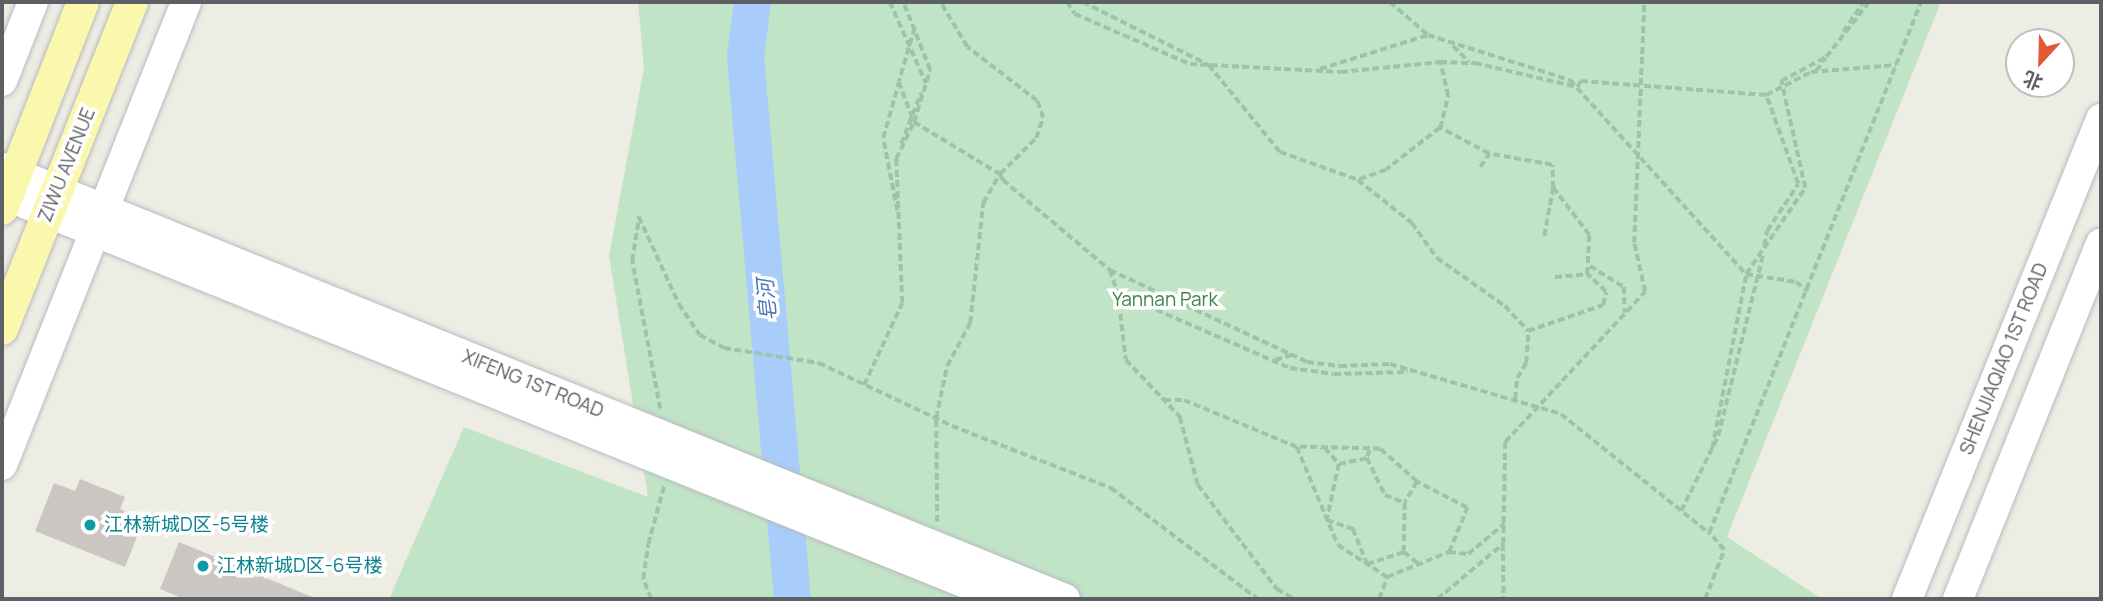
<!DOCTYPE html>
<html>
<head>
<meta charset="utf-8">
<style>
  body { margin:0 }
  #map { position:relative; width:2103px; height:601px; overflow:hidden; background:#eeede4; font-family:Manrope,"Noto Sans SC",sans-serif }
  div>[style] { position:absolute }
  .green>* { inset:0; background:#c2e4c6 }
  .river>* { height:37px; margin:-18.5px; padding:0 18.5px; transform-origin:18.5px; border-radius:18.5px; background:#a8cdfa }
  .building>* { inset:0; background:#cac7c2 }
  .path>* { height:3.5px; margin-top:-1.75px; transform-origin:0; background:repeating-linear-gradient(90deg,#9cc4ac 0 7px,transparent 0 10.5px) }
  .roads { filter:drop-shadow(0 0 2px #b8bac0) drop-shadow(0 0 2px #b8bac0) }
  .secondary>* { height:30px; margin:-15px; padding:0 15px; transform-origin:15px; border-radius:15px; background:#fff }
  .primary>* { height:32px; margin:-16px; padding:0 16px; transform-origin:16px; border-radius:16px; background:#fbf7ad }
  .path-bridge>* { height:3.5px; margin-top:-1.75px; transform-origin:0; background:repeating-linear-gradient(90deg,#9cc4ac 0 7px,transparent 0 10.5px) }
  .dots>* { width:19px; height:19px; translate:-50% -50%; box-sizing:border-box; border:4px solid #fff; border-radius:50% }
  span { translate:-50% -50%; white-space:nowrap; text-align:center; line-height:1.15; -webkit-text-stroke:7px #fff; paint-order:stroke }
  .street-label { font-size:19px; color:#5c5f64 }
  .park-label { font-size:19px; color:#3a8547 }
  .culture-label { font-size:19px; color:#0d838f }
  .left { translate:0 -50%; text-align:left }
  .water-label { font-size:21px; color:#4b76bd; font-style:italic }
  .frame { position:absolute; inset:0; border:4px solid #5c5f64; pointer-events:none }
  .north { position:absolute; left:2005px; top:28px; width:70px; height:70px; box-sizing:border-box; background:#fff; border:2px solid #bebfc1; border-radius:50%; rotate:202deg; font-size:19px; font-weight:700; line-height:28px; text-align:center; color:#5c5f64 }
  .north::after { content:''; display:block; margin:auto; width:24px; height:32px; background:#e05939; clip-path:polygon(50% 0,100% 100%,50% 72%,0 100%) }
</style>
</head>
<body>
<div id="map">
  <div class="green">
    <div style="clip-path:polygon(638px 2px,1941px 2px,1727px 537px,1822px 599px,389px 599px,464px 427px,648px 497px,609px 256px,644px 68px)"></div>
  </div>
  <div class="river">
    <div style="left:752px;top:2px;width:55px;rotate:97.3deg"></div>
    <div style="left:745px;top:57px;width:544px;rotate:85.04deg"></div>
  </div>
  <div class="building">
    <div style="clip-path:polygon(80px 479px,125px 497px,120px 509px,144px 519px,125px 567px,35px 531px,54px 483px,75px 491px)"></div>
    <div style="clip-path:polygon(179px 542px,317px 599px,184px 599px,160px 589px)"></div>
  </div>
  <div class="path">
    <div style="left:890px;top:2px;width:89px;rotate:66deg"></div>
    <div style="left:1067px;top:2px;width:14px;rotate:56deg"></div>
    <div style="left:1075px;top:14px;width:125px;rotate:23.5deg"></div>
    <div style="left:1190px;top:64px;width:151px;rotate:3deg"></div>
    <div style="left:1341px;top:72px;width:100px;rotate:-5.8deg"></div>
    <div style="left:1083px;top:2px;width:141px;rotate:26.6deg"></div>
    <div style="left:1209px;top:65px;width:112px;rotate:50.8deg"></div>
    <div style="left:1280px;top:152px;width:83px;rotate:19.7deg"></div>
    <div style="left:1358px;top:180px;width:69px;rotate:38.5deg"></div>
    <div style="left:1412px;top:223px;width:43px;rotate:54.5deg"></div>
    <div style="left:1437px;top:258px;width:83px;rotate:35.2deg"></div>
    <div style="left:1505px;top:306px;width:34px;rotate:47deg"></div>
    <div style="left:1528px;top:331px;width:79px;rotate:-19.1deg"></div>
    <div style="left:1603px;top:305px;width:13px;rotate:-77deg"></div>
    <div style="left:1606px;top:292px;width:26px;rotate:-137deg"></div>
    <div style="left:1587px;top:274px;width:39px;rotate:-87deg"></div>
    <div style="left:1589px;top:235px;width:59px;rotate:-127.5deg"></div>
    <div style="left:1553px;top:188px;width:23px;rotate:-92deg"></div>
    <div style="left:1552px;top:165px;width:64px;rotate:-170.1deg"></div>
    <div style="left:1489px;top:154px;width:55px;rotate:-152deg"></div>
    <div style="left:1440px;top:128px;width:68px;rotate:142.1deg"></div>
    <div style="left:1386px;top:170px;width:30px;rotate:160deg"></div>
    <div style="left:1390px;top:2px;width:50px;rotate:41deg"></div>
    <div style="left:1428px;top:35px;width:149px;rotate:17.6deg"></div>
    <div style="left:1570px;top:80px;width:262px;rotate:47.8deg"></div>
    <div style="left:1746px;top:274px;width:51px;rotate:9.1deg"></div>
    <div style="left:1796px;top:282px;width:15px;rotate:37deg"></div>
    <div style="left:915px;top:28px;width:56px;rotate:106.5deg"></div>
    <div style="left:899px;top:82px;width:43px;rotate:69.4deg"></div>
    <div style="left:914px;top:122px;width:100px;rotate:31.2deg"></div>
    <div style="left:1000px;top:174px;width:7px;rotate:63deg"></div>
    <div style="left:1003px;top:180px;width:140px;rotate:40.1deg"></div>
    <div style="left:1110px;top:270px;width:24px;rotate:71deg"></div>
    <div style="left:1118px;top:293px;width:67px;rotate:83.2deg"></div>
    <div style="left:1126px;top:360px;width:79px;rotate:46.5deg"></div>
    <div style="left:1180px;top:417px;width:70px;rotate:75.2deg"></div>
    <div style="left:1198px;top:485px;width:131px;rotate:52.8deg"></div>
    <div style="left:1277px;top:589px;width:20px;rotate:30deg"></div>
    <div style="left:1843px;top:32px;width:36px;rotate:-56deg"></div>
    <div style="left:1453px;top:46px;width:23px;rotate:45deg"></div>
    <div style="left:1320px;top:69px;width:113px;rotate:-17.5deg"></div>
    <div style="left:1816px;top:71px;width:16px;rotate:-55deg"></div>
    <div style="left:1440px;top:128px;width:33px;rotate:-76deg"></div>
    <div style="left:1448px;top:96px;width:35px;rotate:-103deg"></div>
    <div style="left:1440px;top:62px;width:35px;rotate:2deg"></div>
    <div style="left:1475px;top:63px;width:105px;rotate:13.2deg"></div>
    <div style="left:1577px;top:87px;width:7px;rotate:-56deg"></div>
    <div style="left:1581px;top:81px;width:186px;rotate:4.3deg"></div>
    <div style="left:1766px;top:95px;width:51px;rotate:-27.1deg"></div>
    <div style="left:1811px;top:72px;width:85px;rotate:-4.7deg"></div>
    <div style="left:901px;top:144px;width:55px;rotate:-68.6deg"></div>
    <div style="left:1480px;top:167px;width:16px;rotate:-55deg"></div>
    <div style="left:897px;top:211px;width:74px;rotate:-100.9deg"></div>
    <div style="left:883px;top:138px;width:58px;rotate:-74.1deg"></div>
    <div style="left:1544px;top:236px;width:49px;rotate:-79.4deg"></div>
    <div style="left:1764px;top:246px;width:15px;rotate:-79deg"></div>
    <div style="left:1767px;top:231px;width:56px;rotate:-56.6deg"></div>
    <div style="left:1798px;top:184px;width:95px;rotate:-109.8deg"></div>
    <div style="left:1590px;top:266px;width:40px;rotate:32deg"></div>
    <div style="left:1624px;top:287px;width:26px;rotate:88deg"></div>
    <div style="left:1110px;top:270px;width:217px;rotate:25deg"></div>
    <div style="left:1307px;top:362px;width:33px;rotate:7deg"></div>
    <div style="left:1340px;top:366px;width:50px;rotate:-2.3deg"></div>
    <div style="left:1390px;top:364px;width:178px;rotate:16.3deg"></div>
    <div style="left:1561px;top:414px;width:190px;rotate:38.8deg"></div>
    <div style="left:1555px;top:277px;width:32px;rotate:-5deg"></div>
    <div style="left:1118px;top:293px;width:188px;rotate:23.6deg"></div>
    <div style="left:1290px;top:368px;width:44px;rotate:7.8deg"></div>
    <div style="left:1334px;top:374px;width:74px;rotate:-1.5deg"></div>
    <div style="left:1275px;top:360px;width:17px;rotate:-17deg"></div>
    <div style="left:864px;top:385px;width:90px;rotate:-65.1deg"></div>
    <div style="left:902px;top:303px;width:144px;rotate:-92.4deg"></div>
    <div style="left:896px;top:159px;width:41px;rotate:-64.1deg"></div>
    <div style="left:914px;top:122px;width:54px;rotate:-72.9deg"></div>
    <div style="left:930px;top:70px;width:73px;rotate:-111.7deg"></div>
    <div style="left:1515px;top:399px;width:21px;rotate:-85deg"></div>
    <div style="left:1517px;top:378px;width:17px;rotate:-59deg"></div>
    <div style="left:1526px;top:363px;width:32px;rotate:-86deg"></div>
    <div style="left:1164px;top:400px;width:20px"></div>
    <div style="left:1184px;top:400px;width:122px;rotate:22.6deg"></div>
    <div style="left:660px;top:409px;width:151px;rotate:-100.7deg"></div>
    <div style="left:632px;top:261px;width:45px;rotate:-81deg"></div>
    <div style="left:639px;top:217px;width:96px;rotate:65.3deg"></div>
    <div style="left:679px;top:304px;width:37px;rotate:56deg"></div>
    <div style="left:700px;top:335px;width:27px;rotate:28deg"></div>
    <div style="left:724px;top:348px;width:96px;rotate:9deg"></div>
    <div style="left:819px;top:363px;width:147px;rotate:25.3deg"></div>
    <div style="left:952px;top:426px;width:171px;rotate:21.3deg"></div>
    <div style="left:1111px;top:488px;width:184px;rotate:37.1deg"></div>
    <div style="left:1325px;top:448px;width:21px;rotate:49deg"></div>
    <div style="left:1339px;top:464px;width:29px;rotate:-12deg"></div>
    <div style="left:1712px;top:448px;width:177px;rotate:-78.9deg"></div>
    <div style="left:1746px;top:274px;width:104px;rotate:-55.5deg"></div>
    <div style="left:1805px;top:188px;width:110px;rotate:-102.6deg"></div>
    <div style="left:1781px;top:81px;width:51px;rotate:-28.1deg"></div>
    <div style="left:1826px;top:57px;width:70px;rotate:-52deg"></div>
    <div style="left:1370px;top:450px;width:9px;rotate:111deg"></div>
    <div style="left:1367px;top:458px;width:41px;rotate:64.1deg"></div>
    <div style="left:1385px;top:495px;width:22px;rotate:22deg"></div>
    <div style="left:1339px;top:464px;width:57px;rotate:102.1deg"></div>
    <div style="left:1327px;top:520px;width:28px;rotate:19deg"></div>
    <div style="left:1353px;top:529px;width:38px;rotate:68deg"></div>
    <div style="left:1367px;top:564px;width:39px;rotate:-18deg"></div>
    <div style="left:1417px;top:482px;width:24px;rotate:120deg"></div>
    <div style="left:1405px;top:503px;width:49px;rotate:91.2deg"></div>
    <div style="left:1404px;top:552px;width:19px;rotate:39deg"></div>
    <div style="left:1681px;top:511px;width:84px;rotate:-63.7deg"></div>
    <div style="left:1718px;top:436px;width:187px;rotate:-76.1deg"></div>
    <div style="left:937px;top:522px;width:104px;rotate:-90.6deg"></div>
    <div style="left:936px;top:418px;width:53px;rotate:-78.1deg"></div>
    <div style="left:947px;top:366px;width:49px;rotate:-61.9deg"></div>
    <div style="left:970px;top:323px;width:121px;rotate:-83.8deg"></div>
    <div style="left:983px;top:203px;width:34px;rotate:-60deg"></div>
    <div style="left:1000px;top:174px;width:51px;rotate:-45deg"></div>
    <div style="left:1036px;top:138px;width:21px;rotate:-71deg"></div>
    <div style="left:1043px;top:118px;width:18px;rotate:-109deg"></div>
    <div style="left:1037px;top:101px;width:88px;rotate:-142.4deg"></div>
    <div style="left:967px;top:47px;width:52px;rotate:-121deg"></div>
    <div style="left:1503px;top:544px;width:55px;rotate:89deg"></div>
    <div style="left:1449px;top:552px;width:48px;rotate:-67.8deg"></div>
    <div style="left:1467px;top:508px;width:56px;rotate:-152.5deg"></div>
    <div style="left:1417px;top:482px;width:50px;rotate:-138.3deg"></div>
    <div style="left:1380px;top:449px;width:83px;rotate:-178.6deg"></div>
    <div style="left:1297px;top:447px;width:106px;rotate:67.3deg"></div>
    <div style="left:1338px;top:545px;width:59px;rotate:33.1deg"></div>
    <div style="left:1387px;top:577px;width:67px;rotate:-22deg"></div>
    <div style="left:1449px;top:552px;width:19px;rotate:6deg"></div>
    <div style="left:1468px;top:554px;width:47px;rotate:-39.8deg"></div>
    <div style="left:651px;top:599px;width:22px;rotate:-112deg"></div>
    <div style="left:643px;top:579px;width:35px;rotate:-82deg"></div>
    <div style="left:648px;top:544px;width:60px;rotate:-74.6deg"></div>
    <div style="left:1379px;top:599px;width:23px;rotate:-70deg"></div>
    <div style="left:1705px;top:599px;width:53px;rotate:-68.8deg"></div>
    <div style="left:1724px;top:550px;width:23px;rotate:-131deg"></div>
    <div style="left:1709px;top:533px;width:572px;rotate:-68.24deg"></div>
  </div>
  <div class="roads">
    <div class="secondary">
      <div style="left:2px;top:81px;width:85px;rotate:-68.6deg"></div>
      <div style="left:2px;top:168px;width:1147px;rotate:22.07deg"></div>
      <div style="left:2px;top:194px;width:1082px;rotate:21.99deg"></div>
      <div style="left:2px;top:465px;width:498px;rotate:-68.3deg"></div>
      <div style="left:1907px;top:599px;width:518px;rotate:-67.99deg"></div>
      <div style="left:1958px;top:599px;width:383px;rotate:-68.1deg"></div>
    </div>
    <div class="primary">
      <div style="left:2px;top:209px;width:222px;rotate:-68.6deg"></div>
      <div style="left:2px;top:329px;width:352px;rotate:-68.3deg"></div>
    </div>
  </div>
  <div class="path-bridge">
    <div style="left:1437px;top:599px;width:86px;rotate:-39.8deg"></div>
    <div style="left:1503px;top:544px;width:102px;rotate:-88.9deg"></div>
    <div style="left:1505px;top:442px;width:205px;rotate:-47deg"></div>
    <div style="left:1645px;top:292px;width:50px;rotate:-102.7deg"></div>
    <div style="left:1634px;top:243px;width:241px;rotate:-87.6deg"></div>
  </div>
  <div class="dots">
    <div style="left:90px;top:525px;background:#0f9aa8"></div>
    <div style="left:203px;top:566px;background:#0f9aa8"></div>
  </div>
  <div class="street-label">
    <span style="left:67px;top:165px;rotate:-68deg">ZIWU AVENUE</span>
    <span style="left:2004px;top:359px;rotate:-68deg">SHENJIAQIAO 1ST ROAD</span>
    <span style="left:533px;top:384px;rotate:22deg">XIFENG 1ST ROAD</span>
  </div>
  <div class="park-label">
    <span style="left:1165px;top:300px">Yannan Park</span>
  </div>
  <div class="culture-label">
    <span class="left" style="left:104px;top:525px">江林新城D区-5号楼</span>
    <span class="left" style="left:217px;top:566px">江林新城D区-6号楼</span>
  </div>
  <div class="water-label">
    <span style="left:766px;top:300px;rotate:-95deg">皂河</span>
  </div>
  <div class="frame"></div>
  <div class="north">北</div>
</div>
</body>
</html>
